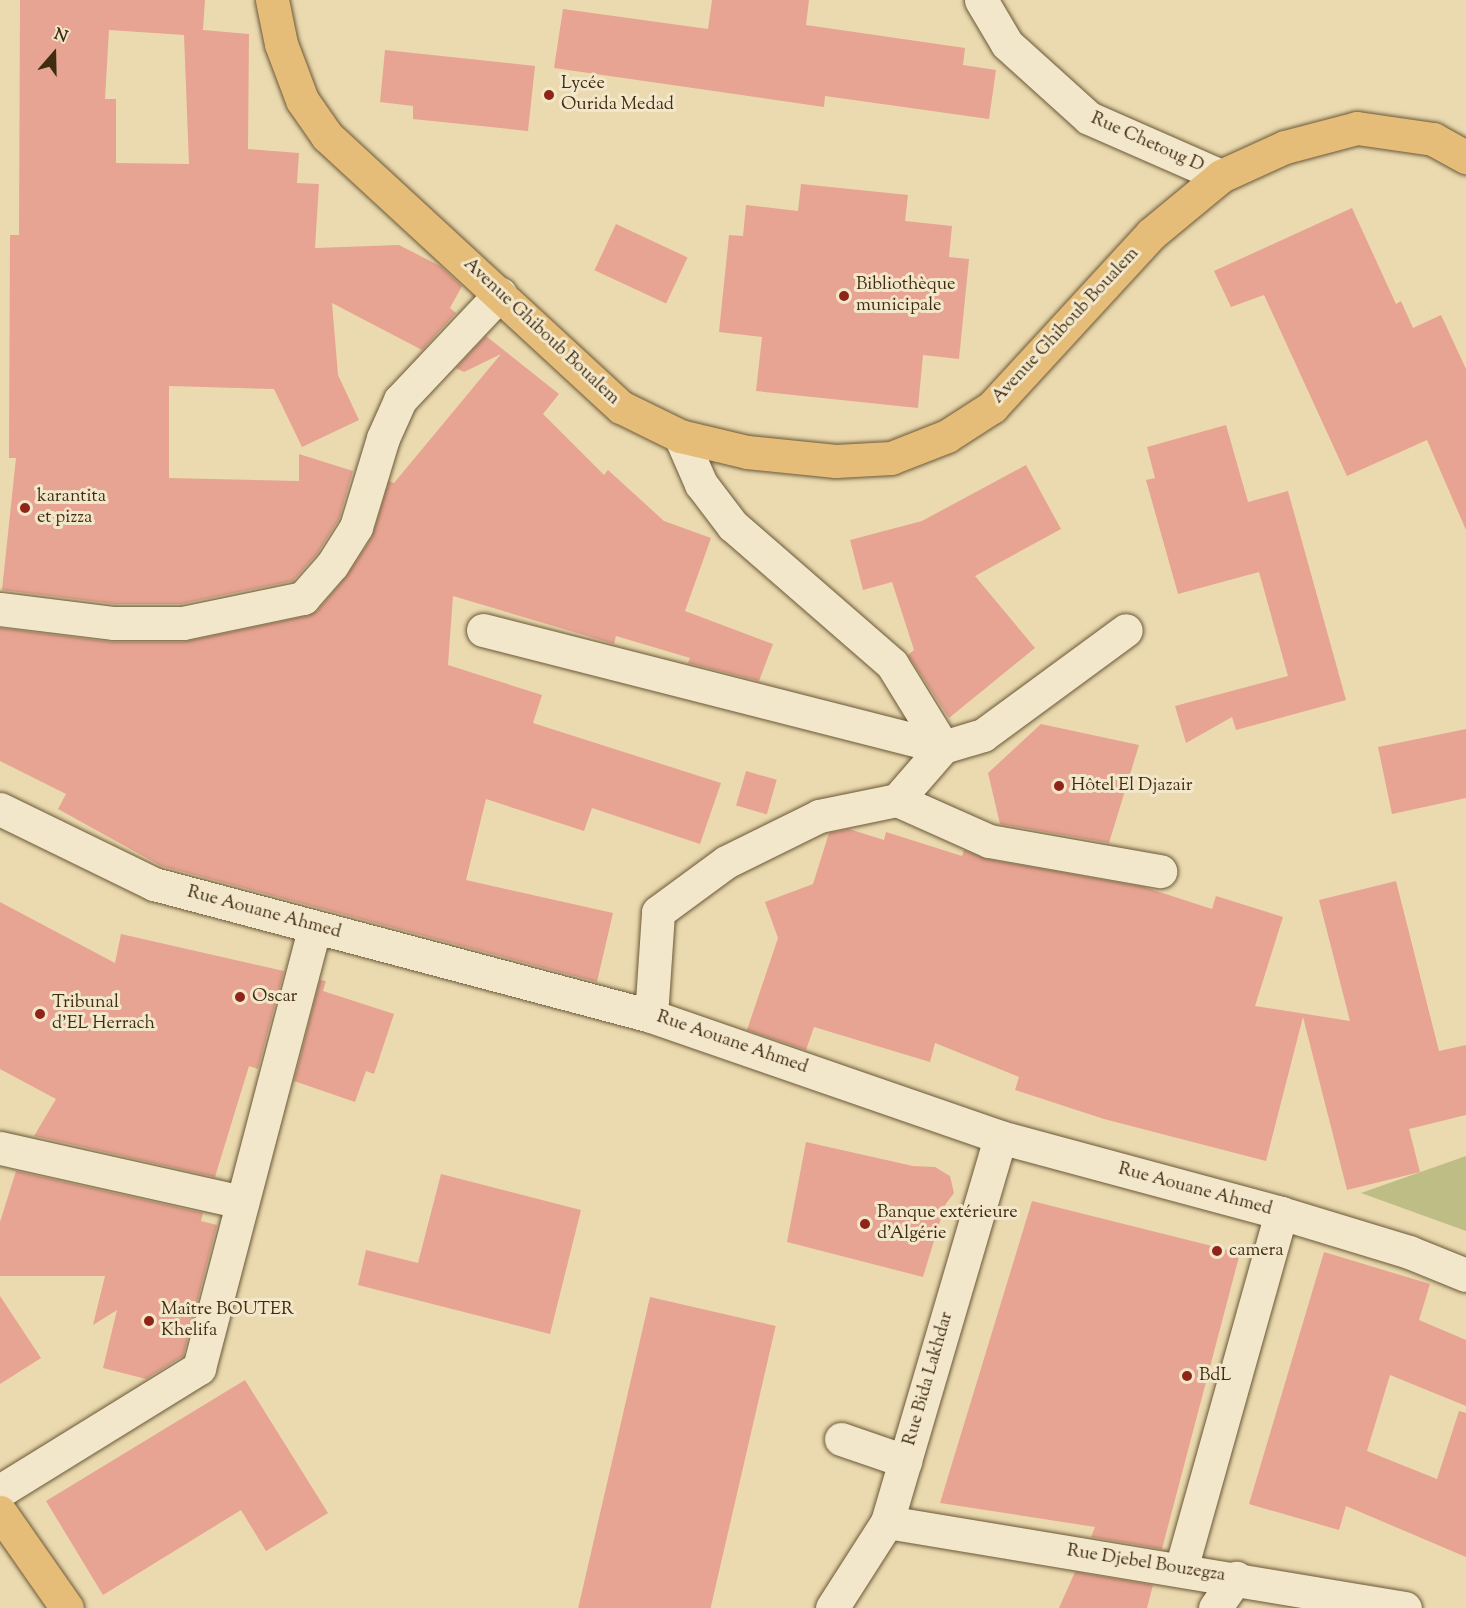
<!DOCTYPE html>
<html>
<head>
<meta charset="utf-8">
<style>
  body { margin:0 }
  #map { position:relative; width:1466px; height:1608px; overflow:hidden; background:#ebdaaf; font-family:"Sorts Mill Goudy",serif }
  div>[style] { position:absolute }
  .green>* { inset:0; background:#bebd86 }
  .building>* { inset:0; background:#e7a492; transform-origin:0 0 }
  .roads { filter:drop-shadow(0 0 2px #6b5838) drop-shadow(0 0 2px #6b5838) }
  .minor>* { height:33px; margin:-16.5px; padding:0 16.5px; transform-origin:16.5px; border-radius:16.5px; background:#f2e7cb }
  .major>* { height:33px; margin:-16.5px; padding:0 16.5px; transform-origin:16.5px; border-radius:16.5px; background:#e6bd78 }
  .dots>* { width:16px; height:16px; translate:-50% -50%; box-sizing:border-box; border:3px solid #f2e7cb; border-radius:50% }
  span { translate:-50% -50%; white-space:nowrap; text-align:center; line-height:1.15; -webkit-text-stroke:6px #f2e7cb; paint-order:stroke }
  .poi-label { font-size:18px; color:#402c11 }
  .left { translate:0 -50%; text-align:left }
  .street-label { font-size:18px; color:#402c11 }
  .north { position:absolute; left:24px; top:24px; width:60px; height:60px; -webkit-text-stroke:4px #f2e7cb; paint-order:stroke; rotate:20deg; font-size:16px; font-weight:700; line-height:24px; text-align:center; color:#402c11 }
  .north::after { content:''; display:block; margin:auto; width:21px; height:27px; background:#402c11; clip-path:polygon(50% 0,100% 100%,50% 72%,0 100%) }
</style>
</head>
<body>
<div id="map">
  <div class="green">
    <div style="clip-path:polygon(1466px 1156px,1466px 1231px,1361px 1193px)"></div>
  </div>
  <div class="building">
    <div style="clip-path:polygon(evenodd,20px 0,205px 0,203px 30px,249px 34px,248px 149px,299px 153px,297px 183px,319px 184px,315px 248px,399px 245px,440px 266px,462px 286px,450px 308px,456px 313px,422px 350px,332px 303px,338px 375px,359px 420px,302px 447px,274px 389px,169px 386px,169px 478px,299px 481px,299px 454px,353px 471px,339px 519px,317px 554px,293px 581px,181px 604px,115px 604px,2px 590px,16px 458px,9px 458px,10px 235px,19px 235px,20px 0,109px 30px,184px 35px,189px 164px,116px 163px,116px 99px,105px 99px,109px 30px)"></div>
    <div style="clip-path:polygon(712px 0,809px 0,806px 25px,965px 48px,963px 65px,996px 70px,989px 119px,825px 96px,824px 107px,554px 68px,563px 9px,708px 29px)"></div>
    <div style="clip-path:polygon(385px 50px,535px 66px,528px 131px,413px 119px,413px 106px,380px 102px)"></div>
    <div style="clip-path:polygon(801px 184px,908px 195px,905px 221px,952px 226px,949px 257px,969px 259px,959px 359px,923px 355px,918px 408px,756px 391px,762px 337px,719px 332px,729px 235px,743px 236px,746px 205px,798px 211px)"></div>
    <div style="clip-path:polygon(1352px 208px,1396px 304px,1401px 301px,1413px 328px,1441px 315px,1466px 369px,1466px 530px,1427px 440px,1347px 476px,1264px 295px,1231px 307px,1214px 271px)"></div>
    <div style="left:616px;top:224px;width:79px;height:51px;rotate:25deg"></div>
    <div style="clip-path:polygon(486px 336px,559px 394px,543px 414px,604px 475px,608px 470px,664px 521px,711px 538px,685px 611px,773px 644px,759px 681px,688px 663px,690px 658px,616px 636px,614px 644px,453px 596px,448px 665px,542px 695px,533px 723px,721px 783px,700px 844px,592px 808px,584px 831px,486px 799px,466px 880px,613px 913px,597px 982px,161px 866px,58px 809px,66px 794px,0 761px,0 628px,112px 642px,183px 642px,307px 616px,317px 611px,346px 577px,372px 537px,389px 481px,394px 483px,501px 354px,464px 372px,456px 368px)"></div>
    <div style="clip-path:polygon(1226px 425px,1248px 502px,1288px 491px,1346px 700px,1236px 730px,1232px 717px,1186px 743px,1175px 706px,1288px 676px,1259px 572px,1178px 594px,1146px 480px,1155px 478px,1147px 447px)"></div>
    <div style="clip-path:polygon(1026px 465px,1061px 529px,975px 576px,1035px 648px,949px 718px,908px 655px,914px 650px,892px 582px,863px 590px,850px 540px,922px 521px)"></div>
    <div style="clip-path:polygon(1041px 724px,1139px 745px,1109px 843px,1000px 824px,988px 773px)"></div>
    <div style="clip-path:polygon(1466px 729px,1466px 798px,1392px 814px,1378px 747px)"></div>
    <div style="left:746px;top:771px;width:32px;height:36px;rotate:16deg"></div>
    <div style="clip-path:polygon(849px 829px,884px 840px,886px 832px,962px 856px,964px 850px,986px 859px,1144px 887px,1212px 909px,1216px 896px,1283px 917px,1255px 1006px,1350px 1021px,1319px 900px,1396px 881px,1439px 1051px,1466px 1045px,1466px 1115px,1409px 1129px,1420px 1172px,1347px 1190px,1303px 1017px,1266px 1161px,1104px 1119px,1015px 1090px,1019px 1077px,935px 1043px,930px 1062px,814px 1027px,806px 1050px,747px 1030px,778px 938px,765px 902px,813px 884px,829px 833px)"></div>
    <div style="clip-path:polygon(0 902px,115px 963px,121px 934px,284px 971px,258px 1069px,249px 1066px,215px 1177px,34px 1136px,56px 1099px,0 1069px)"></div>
    <div style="clip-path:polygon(320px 980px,326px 981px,323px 991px,394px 1014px,374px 1074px,366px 1071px,355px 1102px,294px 1081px)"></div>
    <div style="clip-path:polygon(806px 1142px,913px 1166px,935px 1167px,950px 1176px,954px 1193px,945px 1205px,923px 1277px,787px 1242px)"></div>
    <div style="clip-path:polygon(16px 1171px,203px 1213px,201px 1221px,217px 1225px,183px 1356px,146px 1379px,103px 1368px,117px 1310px,93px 1325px,105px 1276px,0 1276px,0 1222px)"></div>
    <div style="clip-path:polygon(441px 1174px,581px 1210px,550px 1334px,358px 1285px,366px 1250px,418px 1263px)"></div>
    <div style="clip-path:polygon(1032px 1201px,1240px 1253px,1162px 1549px,1091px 1537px,1095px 1527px,940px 1503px)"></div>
    <div style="clip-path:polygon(1324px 1252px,1430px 1284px,1419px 1320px,1466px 1340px,1466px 1406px,1390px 1375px,1367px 1451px,1437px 1479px,1459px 1411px,1466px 1413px,1466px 1557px,1346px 1506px,1339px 1530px,1249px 1504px)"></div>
    <div style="clip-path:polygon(0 1296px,41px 1358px,0 1384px)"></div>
    <div style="left:650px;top:1297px;width:129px;height:320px;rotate:13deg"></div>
    <div style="clip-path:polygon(245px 1380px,328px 1513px,266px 1551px,241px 1510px,103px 1595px,46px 1501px)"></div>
    <div style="clip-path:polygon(1075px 1572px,1153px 1585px,1147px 1608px,1059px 1608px)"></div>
  </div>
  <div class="roads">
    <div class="minor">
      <div style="left:981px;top:0;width:51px;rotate:59.4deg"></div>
      <div style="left:1007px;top:44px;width:110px;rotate:42.1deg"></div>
      <div style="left:1089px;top:118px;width:144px;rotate:23.7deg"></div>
      <div style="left:0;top:609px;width:115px;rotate:7deg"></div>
      <div style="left:114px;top:623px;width:69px"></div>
      <div style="left:183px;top:623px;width:123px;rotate:-11.8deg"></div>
      <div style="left:303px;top:598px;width:44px;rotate:-48.7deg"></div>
      <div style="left:332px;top:565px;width:45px;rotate:-57.7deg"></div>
      <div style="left:356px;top:527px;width:93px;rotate:-73.1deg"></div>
      <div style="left:383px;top:438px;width:42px;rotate:-65.9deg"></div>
      <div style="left:400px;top:400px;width:146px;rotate:-46.7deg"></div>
      <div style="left:483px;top:630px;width:475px;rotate:14.3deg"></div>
      <div style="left:943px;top:747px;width:42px;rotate:-16.7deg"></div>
      <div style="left:983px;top:735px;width:177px;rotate:-36.3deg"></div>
      <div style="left:897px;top:800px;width:101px;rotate:24deg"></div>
      <div style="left:989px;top:841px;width:174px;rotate:10deg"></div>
      <div style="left:0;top:809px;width:171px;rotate:26deg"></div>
      <div style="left:154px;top:884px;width:514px;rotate:14.87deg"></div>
      <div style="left:651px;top:1016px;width:369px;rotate:19.1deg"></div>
      <div style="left:1000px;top:1137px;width:291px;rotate:15.1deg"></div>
      <div style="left:1281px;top:1213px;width:134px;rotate:16.9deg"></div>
      <div style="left:1409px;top:1252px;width:61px;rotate:22deg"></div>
      <div style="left:651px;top:1016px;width:104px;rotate:-86.1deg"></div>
      <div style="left:658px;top:912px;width:84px;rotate:-36.3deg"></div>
      <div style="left:726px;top:862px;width:104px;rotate:-26.3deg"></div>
      <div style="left:819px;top:816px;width:80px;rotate:-11.6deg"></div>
      <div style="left:897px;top:800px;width:70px;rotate:-49deg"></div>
      <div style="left:943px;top:747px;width:97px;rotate:-121.6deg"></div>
      <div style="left:892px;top:664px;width:211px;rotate:-139deg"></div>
      <div style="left:733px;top:526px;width:53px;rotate:-127.3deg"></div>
      <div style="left:701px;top:484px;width:52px;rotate:-113.6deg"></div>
      <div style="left:0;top:1148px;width:248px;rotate:12.6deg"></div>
      <div style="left:841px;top:1439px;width:68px;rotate:19deg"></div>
      <div style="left:0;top:1491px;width:234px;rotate:-31.7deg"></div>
      <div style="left:199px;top:1368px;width:456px;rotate:-75.3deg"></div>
      <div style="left:887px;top:1522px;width:525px;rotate:9.43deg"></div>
      <div style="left:1181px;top:1569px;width:370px;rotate:-74.3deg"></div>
      <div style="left:832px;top:1608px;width:102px;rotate:-57.4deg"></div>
      <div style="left:887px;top:1522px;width:401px;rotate:-73.6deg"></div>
      <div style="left:1215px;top:1608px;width:37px;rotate:-55deg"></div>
    </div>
    <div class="major">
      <div style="left:272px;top:0;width:45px;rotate:78.4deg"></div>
      <div style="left:281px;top:44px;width:60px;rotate:69.4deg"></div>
      <div style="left:302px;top:100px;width:44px;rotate:55.2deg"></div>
      <div style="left:327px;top:136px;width:400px;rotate:42.7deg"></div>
      <div style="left:621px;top:407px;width:66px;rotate:26.2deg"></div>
      <div style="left:680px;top:436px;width:69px;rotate:13.4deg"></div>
      <div style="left:747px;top:452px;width:89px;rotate:5.8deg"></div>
      <div style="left:836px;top:461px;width:55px;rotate:-3.1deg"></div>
      <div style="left:891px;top:458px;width:60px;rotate:-21.4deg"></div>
      <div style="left:947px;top:436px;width:54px;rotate:-32.8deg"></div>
      <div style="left:992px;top:407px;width:235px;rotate:-47.4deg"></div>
      <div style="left:1151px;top:234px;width:91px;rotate:-39.6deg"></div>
      <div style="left:1221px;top:176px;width:70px;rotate:-24.4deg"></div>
      <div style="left:1285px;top:147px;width:74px;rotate:-14.8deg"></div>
      <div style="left:1357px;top:128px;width:77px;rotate:8.2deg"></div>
      <div style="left:1433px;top:139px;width:38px;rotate:29deg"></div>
      <div style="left:0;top:1512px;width:117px;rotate:55.1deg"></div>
    </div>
  </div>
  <div class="dots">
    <div style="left:549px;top:95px;background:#8f2418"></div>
    <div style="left:844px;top:296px;background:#8f2418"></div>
    <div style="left:25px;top:508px;background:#8f2418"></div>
    <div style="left:1059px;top:786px;background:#8f2418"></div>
    <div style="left:240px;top:997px;background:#8f2418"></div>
    <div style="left:40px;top:1014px;background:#8f2418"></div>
    <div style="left:865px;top:1224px;background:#8f2418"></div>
    <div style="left:1217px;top:1251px;background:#8f2418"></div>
    <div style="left:149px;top:1321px;background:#8f2418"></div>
    <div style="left:1187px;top:1376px;background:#8f2418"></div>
  </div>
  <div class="poi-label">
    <span class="left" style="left:561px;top:95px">Lycée<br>Ourida Medad</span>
    <span class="left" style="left:856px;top:296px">Bibliothèque<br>municipale</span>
    <span class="left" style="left:37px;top:508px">karantita<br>et pizza</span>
    <span class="left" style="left:1071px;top:786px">Hôtel El Djazair</span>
    <span class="left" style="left:252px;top:997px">Oscar</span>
    <span class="left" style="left:52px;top:1014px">Tribunal<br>d'EL Herrach</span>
    <span class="left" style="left:877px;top:1224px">Banque extérieure<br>d'Algérie</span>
    <span class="left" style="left:1229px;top:1251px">camera</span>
    <span class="left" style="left:161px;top:1321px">Maître BOUTER<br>Khelifa</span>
    <span class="left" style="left:1199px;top:1376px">BdL</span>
  </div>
  <div class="street-label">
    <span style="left:1147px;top:143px;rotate:24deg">Rue Chetoug D</span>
    <span style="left:1066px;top:326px;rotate:-47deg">Avenue Ghiboub Boualem</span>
    <span style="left:541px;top:332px;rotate:43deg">Avenue Ghiboub Boualem</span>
    <span style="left:264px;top:913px;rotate:15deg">Rue Aouane Ahmed</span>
    <span style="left:732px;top:1043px;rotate:19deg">Rue Aouane Ahmed</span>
    <span style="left:1195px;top:1190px;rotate:15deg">Rue Aouane Ahmed</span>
    <span style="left:929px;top:1379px;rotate:-74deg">Rue Bida Lakhdar</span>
    <span style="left:1146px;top:1564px;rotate:9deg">Rue Djebel Bouzegza</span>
  </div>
  <div class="north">N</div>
</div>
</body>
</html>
